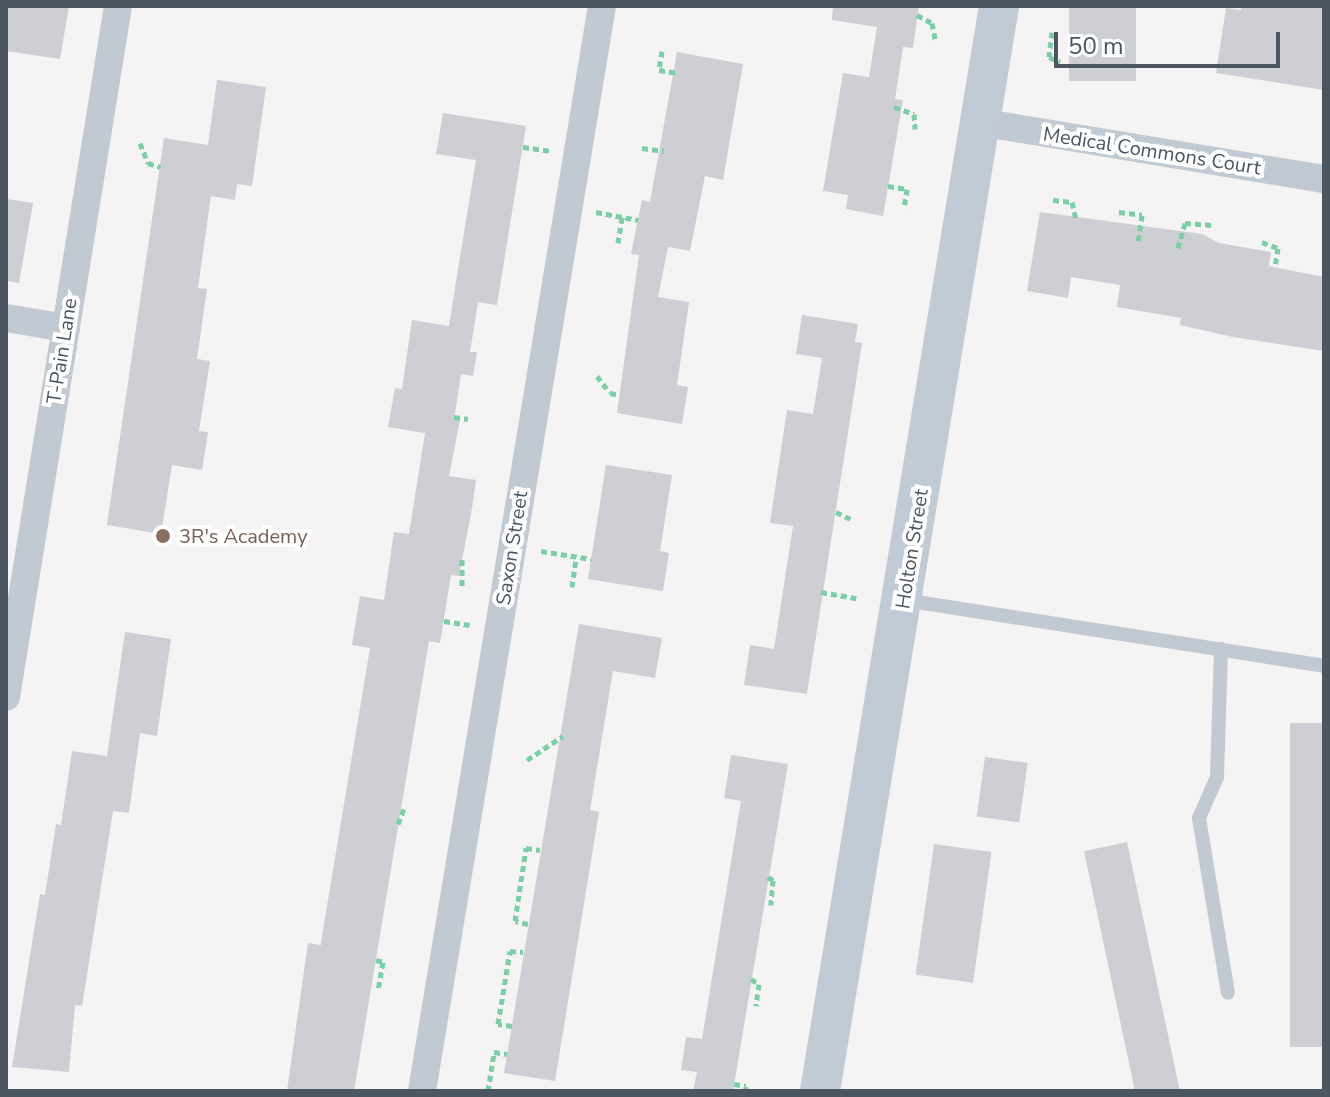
<!DOCTYPE html>
<html>
<head>
<meta charset="utf-8">
<style>
  body { margin:0 }
  #map { position:relative; width:1330px; height:1097px; overflow:hidden; background:#f5f3f3; font-family:"Nunito Sans",sans-serif }
  div>[style] { position:absolute }
  .building>* { inset:0; background:#cdcfd5; transform-origin:0 0 }
  .path>* { height:5px; margin-top:-2.5px; transform-origin:0; background:repeating-linear-gradient(90deg,#7ad0a6 0 6px,transparent 0 10px) }
  .lane>* { height:14px; margin:-7px; padding:0 7px; transform-origin:7px; border-radius:7px; background:#c1cad2 }
  .street>* { height:28px; margin:-14px; padding:0 14px; transform-origin:14px; border-radius:14px; background:#c1cad2 }
  .secondary>* { height:40px; margin:-20px; padding:0 20px; transform-origin:20px; border-radius:20px; background:#c1cbd6 }
  .dots>* { width:22px; height:22px; translate:-50% -50%; box-sizing:border-box; border:4px solid #fff; border-radius:50% }
  span { translate:-50% -50%; white-space:nowrap; text-align:center; line-height:1.15; -webkit-text-stroke:8px #fff; paint-order:stroke }
  .street-label { font-size:20px; color:#4a5661 }
  .education-label { font-size:20px; color:#785e54 }
  .left { translate:0 -50%; text-align:left }
  .frame { position:absolute; inset:0; border:8px solid #4a5661; pointer-events:none }
  .scale { position:absolute; left:1054px; top:32px; width:226px; height:36px; box-sizing:border-box; border:4px solid #4a5661; border-top:0; padding-left:10px; font-size:24px; line-height:28px; white-space:nowrap; color:#4a5661; -webkit-text-stroke:6px #fff; paint-order:stroke }
</style>
</head>
<body>
<div id="map">
  <div class="building">
    <div style="clip-path:polygon(6px 6px,69px 6px,60px 59px,6px 51px)"></div>
    <div style="clip-path:polygon(833px 6px,919px 6px,913px 48px,903px 47px,895px 99px,903px 100px,883px 216px,846px 209px,848px 195px,823px 191px,843px 73px,869px 77px,877px 27px,832px 20px)"></div>
    <div style="left:1069px;top:6px;width:67px;height:75px"></div>
    <div style="clip-path:polygon(1242px 6px,1324px 6px,1324px 90px,1216px 73px,1226px 8px,1241px 10px)"></div>
    <div style="clip-path:polygon(677px 52px,743px 64px,723px 180px,705px 176px,690px 251px,668px 247px,658px 297px,689px 302px,677px 385px,688px 387px,682px 424px,617px 413px,639px 255px,631px 254px,642px 200px,650px 202px)"></div>
    <div style="clip-path:polygon(217px 80px,266px 87px,252px 186px,237px 184px,235px 200px,211px 196px,198px 288px,207px 289px,197px 359px,210px 361px,199px 431px,208px 432px,202px 470px,172px 465px,161px 534px,107px 525px,164px 138px,208px 145px)"></div>
    <div style="clip-path:polygon(443px 113px,526px 126px,497px 305px,478px 302px,470px 352px,477px 352px,473px 376px,461px 374px,454px 420px,460px 420px,449px 476px,476px 480px,472px 508px,459px 576px,451px 575px,440px 643px,429px 641px,354px 1091px,287px 1091px,308px 943px,321px 945px,322px 936px,370px 648px,352px 645px,360px 596px,384px 600px,394px 532px,409px 534px,425px 433px,388px 427px,395px 388px,402px 389px,412px 320px,449px 326px,459px 263px,476px 160px,436px 154px)"></div>
    <div style="clip-path:polygon(6px 199px,33px 203px,19px 283px,6px 281px)"></div>
    <div style="clip-path:polygon(1040px 212px,1202px 234px,1219px 243px,1271px 252px,1269px 266px,1324px 277px,1324px 351px,1233px 337px,1180px 325px,1181px 318px,1117px 307px,1120px 285px,1071px 277px,1068px 298px,1027px 291px)"></div>
    <div style="clip-path:polygon(802px 315px,858px 324px,855px 342px,862px 343px,807px 694px,744px 685px,750px 645px,774px 649px,793px 526px,770px 523px,787px 410px,813px 414px,822px 358px,796px 354px)"></div>
    <div style="clip-path:polygon(606px 465px,672px 475px,660px 551px,669px 553px,663px 591px,588px 579px)"></div>
    <div style="clip-path:polygon(579px 624px,662px 638px,655px 678px,613px 671px,590px 810px,599px 812px,555px 1081px,504px 1073px)"></div>
    <div style="clip-path:polygon(125px 632px,171px 639px,157px 736px,140px 733px,129px 813px,113px 811px,82px 1006px,75px 1005px,69px 1072px,12px 1067px,40px 894px,45px 895px,56px 824px,61px 825px,72px 751px,107px 756px)"></div>
    <div style="left:1290px;top:723px;width:34px;height:324px"></div>
    <div style="clip-path:polygon(731px 755px,788px 764px,733px 1091px,693px 1091px,697px 1072px,681px 1070px,686px 1037px,702px 1039px,741px 801px,724px 798px)"></div>
    <div style="left:985px;top:757px;width:43px;height:60px;rotate:8deg"></div>
    <div style="left:1127px;top:842px;width:254px;height:44px;rotate:78deg"></div>
    <div style="left:934px;top:844px;width:58px;height:132px;rotate:8deg"></div>
  </div>
  <div class="path">
    <div style="left:917px;top:15px;width:17px;rotate:28deg"></div>
    <div style="left:932px;top:23px;width:20px;rotate:79deg"></div>
    <div style="left:1052px;top:32px;width:25px;rotate:97deg"></div>
    <div style="left:1049px;top:57px;width:12px;rotate:24deg"></div>
    <div style="left:662px;top:51px;width:19px;rotate:99deg"></div>
    <div style="left:659px;top:70px;width:19px;rotate:9deg"></div>
    <div style="left:894px;top:107px;width:21px;rotate:19deg"></div>
    <div style="left:914px;top:114px;width:15px;rotate:86deg"></div>
    <div style="left:140px;top:143px;width:22px;rotate:68deg"></div>
    <div style="left:148px;top:163px;width:13px;rotate:18deg"></div>
    <div style="left:523px;top:147px;width:27px;rotate:8deg"></div>
    <div style="left:642px;top:148px;width:22px;rotate:8deg"></div>
    <div style="left:888px;top:186px;width:19px;rotate:9deg"></div>
    <div style="left:907px;top:189px;width:20px;rotate:99deg"></div>
    <div style="left:1053px;top:200px;width:19px;rotate:6deg"></div>
    <div style="left:1072px;top:202px;width:17px;rotate:77deg"></div>
    <div style="left:596px;top:212px;width:43px;rotate:10.8deg"></div>
    <div style="left:1119px;top:212px;width:23px;rotate:7deg"></div>
    <div style="left:1142px;top:215px;width:28px;rotate:98deg"></div>
    <div style="left:1262px;top:242px;width:17px;rotate:21deg"></div>
    <div style="left:1278px;top:248px;width:19px;rotate:99deg"></div>
    <div style="left:618px;top:243px;width:26px;rotate:-81deg"></div>
    <div style="left:1178px;top:248px;width:26px;rotate:-74deg"></div>
    <div style="left:1185px;top:223px;width:28px;rotate:4deg"></div>
    <div style="left:597px;top:376px;width:21px;rotate:53deg"></div>
    <div style="left:610px;top:393px;width:10px;rotate:11deg"></div>
    <div style="left:454px;top:417px;width:14px;rotate:8deg"></div>
    <div style="left:836px;top:512px;width:17px;rotate:25deg"></div>
    <div style="left:541px;top:551px;width:51px;rotate:9.1deg"></div>
    <div style="left:462px;top:586px;width:30px;rotate:-90deg"></div>
    <div style="left:572px;top:587px;width:30px;rotate:-82deg"></div>
    <div style="left:821px;top:592px;width:36px;rotate:10deg"></div>
    <div style="left:444px;top:621px;width:26px;rotate:9deg"></div>
    <div style="left:527px;top:760px;width:43px;rotate:-33.7deg"></div>
    <div style="left:398px;top:824px;width:19px;rotate:-69deg"></div>
    <div style="left:768px;top:877px;width:6px;rotate:31deg"></div>
    <div style="left:773px;top:880px;width:25px;rotate:95deg"></div>
    <div style="left:528px;top:924px;width:13px;rotate:-167deg"></div>
    <div style="left:515px;top:921px;width:74px;rotate:-81.4deg"></div>
    <div style="left:526px;top:848px;width:14px;rotate:8deg"></div>
    <div style="left:376px;top:960px;width:7px;rotate:16deg"></div>
    <div style="left:383px;top:962px;width:29px;rotate:100deg"></div>
    <div style="left:751px;top:979px;width:9px;rotate:32deg"></div>
    <div style="left:759px;top:984px;width:22px;rotate:98deg"></div>
    <div style="left:512px;top:1026px;width:14px;rotate:-172deg"></div>
    <div style="left:498px;top:1024px;width:74px;rotate:-80.7deg"></div>
    <div style="left:510px;top:951px;width:13px;rotate:4deg"></div>
    <div style="left:734px;top:1084px;width:12px;rotate:9deg"></div>
    <div style="left:746px;top:1086px;width:5px;rotate:90deg"></div>
    <div style="left:488px;top:1091px;width:39px;rotate:-81deg"></div>
    <div style="left:494px;top:1052px;width:13px;rotate:9deg"></div>
  </div>
  <div class="lane">
    <div style="left:904px;top:600px;width:425px;rotate:8.9deg"></div>
    <div style="left:1221px;top:649px;width:128px;rotate:91.8deg"></div>
    <div style="left:1217px;top:777px;width:45px;rotate:113.7deg"></div>
    <div style="left:1199px;top:818px;width:177px;rotate:80.6deg"></div>
  </div>
  <div class="street">
    <div style="left:979px;top:122px;width:350px;rotate:9.4deg"></div>
    <div style="left:6px;top:318px;width:61px;rotate:9.5deg"></div>
    <div style="left:6px;top:697px;width:700px;rotate:-80.79deg"></div>
    <div style="left:422px;top:1091px;width:1100px;rotate:-80.58deg"></div>
  </div>
  <div class="secondary">
    <div style="left:820px;top:1091px;width:1100px;rotate:-80.63deg"></div>
  </div>
  <div class="dots">
    <div style="left:163px;top:536px;background:#8d6e63"></div>
  </div>
  <div class="street-label">
    <span style="left:1152px;top:151px;rotate:9deg">Medical Commons Court</span>
    <span style="left:62px;top:351px;rotate:-81deg">T-Pain Lane</span>
    <span style="left:512px;top:548px;rotate:-81deg">Saxon Street</span>
    <span style="left:912px;top:549px;rotate:-81deg">Holton Street</span>
  </div>
  <div class="education-label">
    <span class="left" style="left:179px;top:536px">3R's Academy</span>
  </div>
  <div class="frame"></div>
  <div class="scale">50 m</div>
</div>
</body>
</html>
